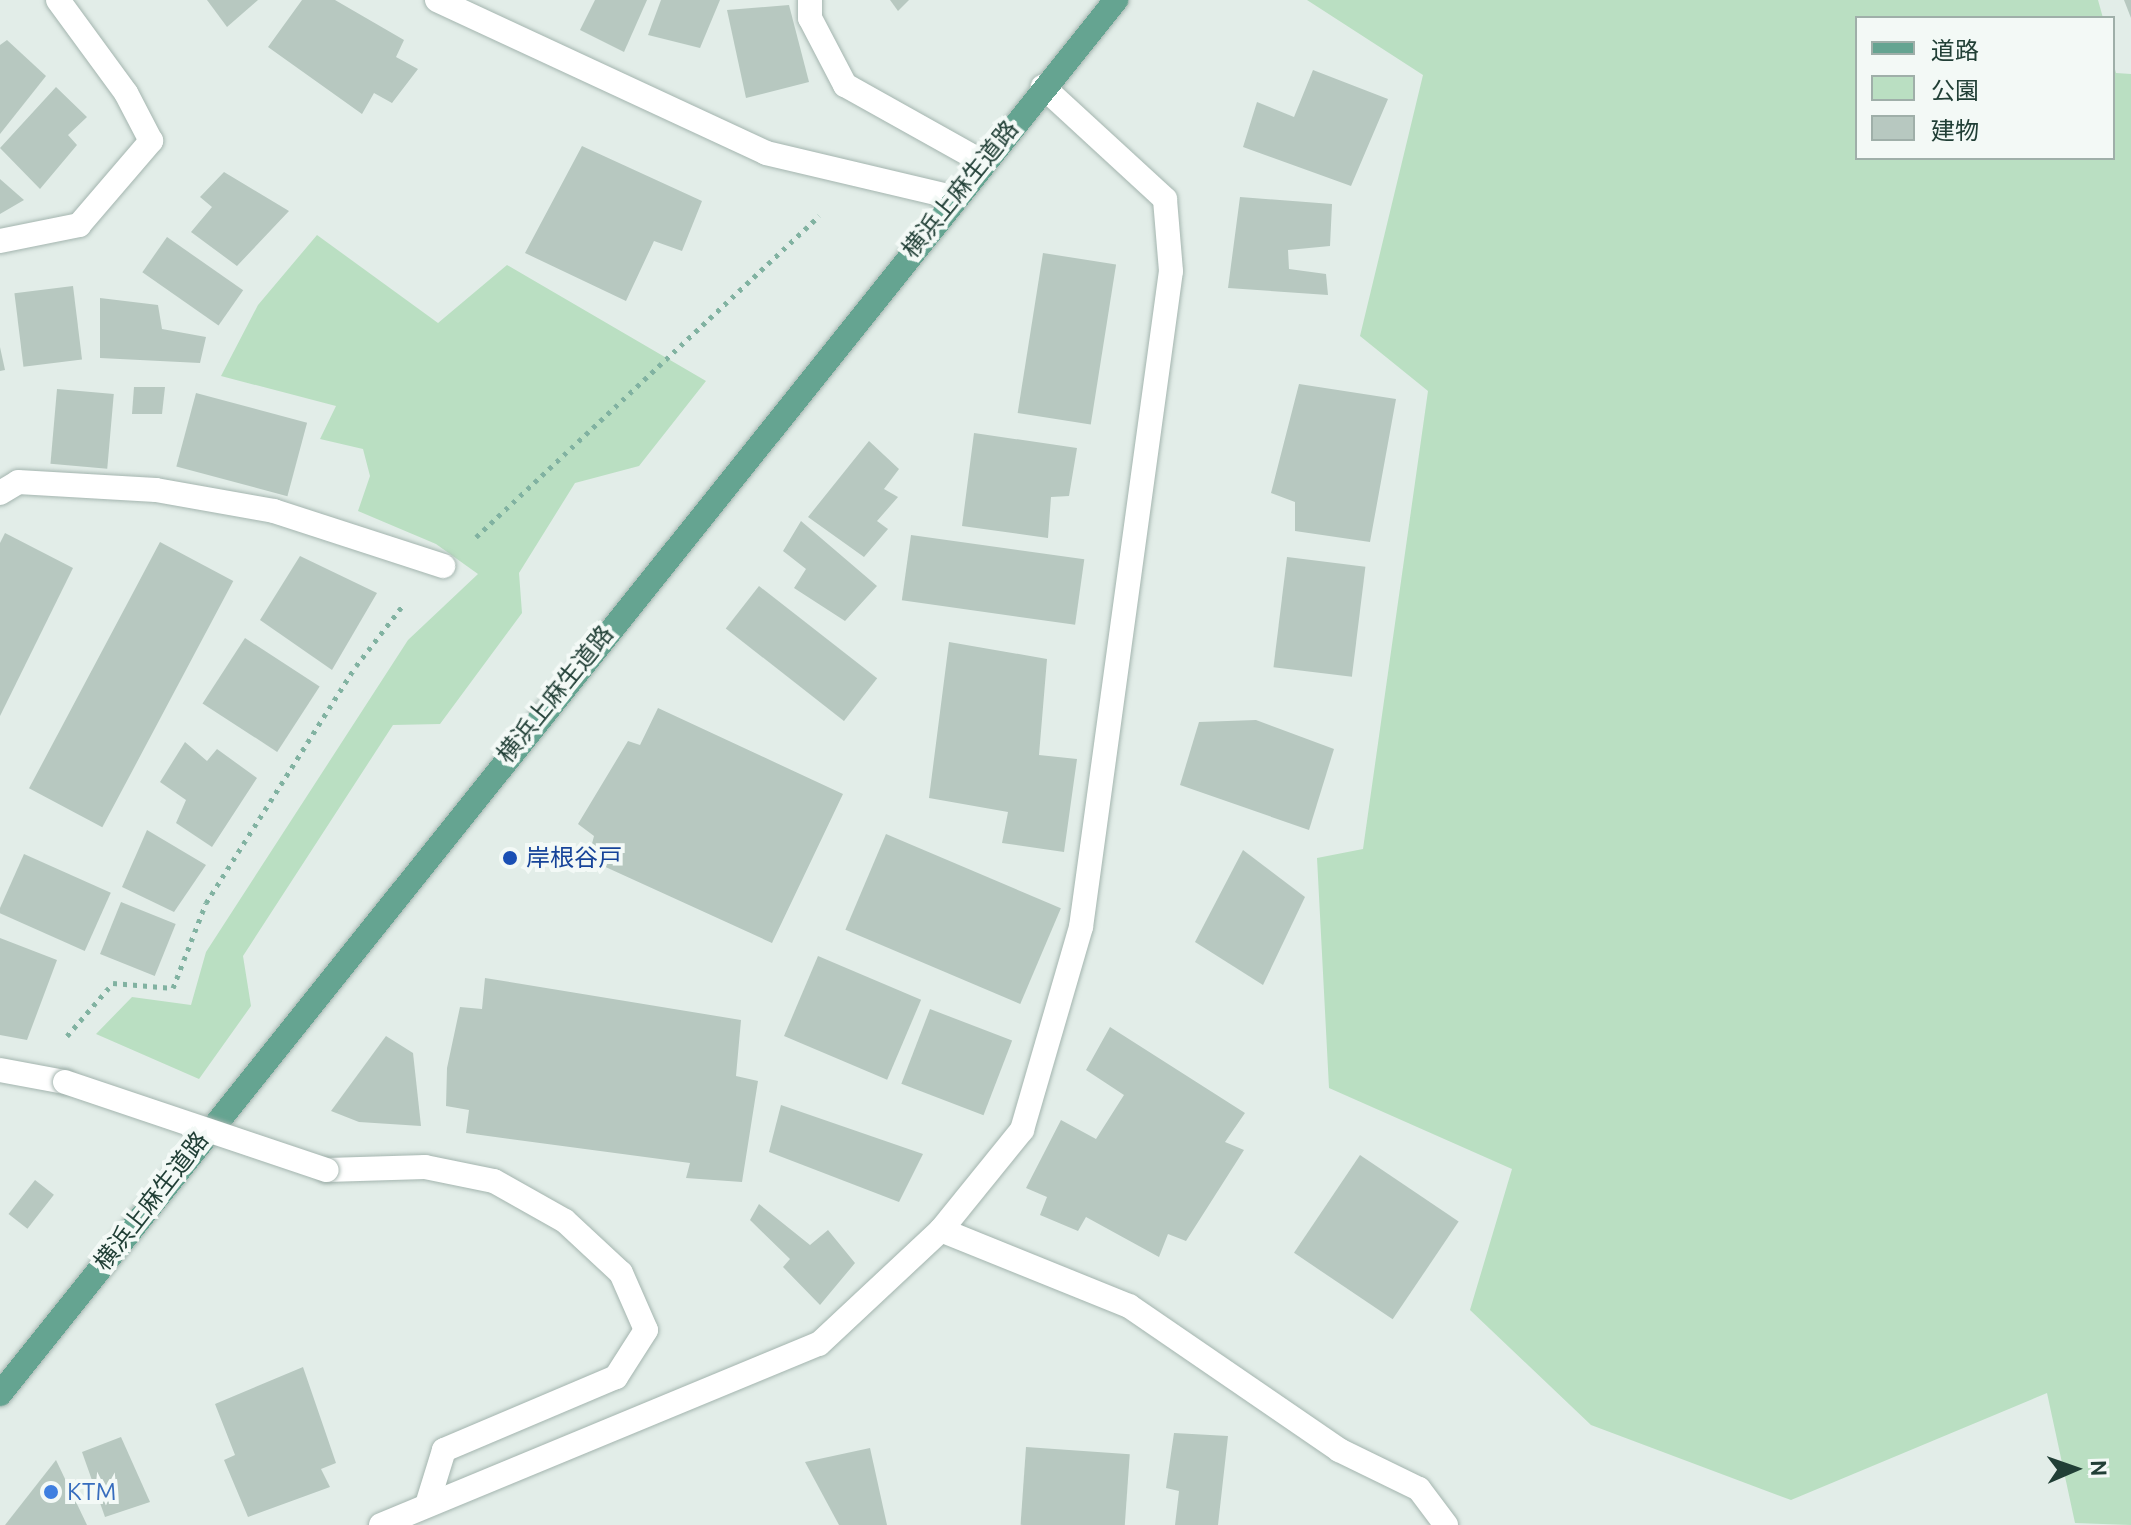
<!DOCTYPE html>
<html>
<head>
<meta charset="utf-8">
<style>
  body { margin:0 }
  #map { position:relative; width:2131px; height:1525px; overflow:hidden; background:#e2ede8; font-family:Ubuntu,"Noto Sans JP",sans-serif }
  div>[style] { position:absolute }
  .green>* { inset:0; background:#badfc2 }
  .building>* { inset:0; background:#b7c8c0; transform-origin:0 0 }
  .path>* { height:5px; margin-top:-2.5px; transform-origin:0; background:repeating-linear-gradient(90deg,#81b2a1 0 4px,transparent 0 10px) }
  .roads { filter:drop-shadow(0 0 2px #a4b5af) drop-shadow(0 0 2px #a4b5af) }
  .minor>* { height:24px; margin:-12px; padding:0 12px; transform-origin:12px; border-radius:12px; background:#fff }
  .primary>* { height:24px; margin:-12px; padding:0 12px; transform-origin:12px; border-radius:12px; background:#65a491 }
  .bridges { filter:drop-shadow(0 0 2px #a4b5af) drop-shadow(0 0 2px #a4b5af) }
  .minor-bridge>* { height:24px; margin:-12px; padding:0 12px; transform-origin:12px; border-radius:12px; background:#fff }
  .dots>* { width:22px; height:22px; translate:-50% -50%; box-sizing:border-box; border:4px solid #f3f9f6; border-radius:50% }
  span { translate:-50% -50%; white-space:nowrap; text-align:center; line-height:1.15; -webkit-text-stroke:8px #f3f9f6; paint-order:stroke }
  .street-label { font-size:24px; color:#213f36 }
  .transit-label { font-size:24px; color:#164399 }
  .left { translate:0 -50%; text-align:left }
  .shop-label { font-size:24px; color:#366cbe }
  .legend { position:absolute; left:1855px; top:16px; width:260px; height:144px; box-sizing:border-box; background:#f3f9f6; border:2px solid #9fafa9; margin:0; padding:10px 14px; list-style:none; font-size:24px; color:#213f36 }
  .legend li { display:flex; align-items:center; gap:16px; height:40px }
  .legend b { width:40px; border:2px solid #9fafa9 }
  .north { position:absolute; left:2035px; top:1429px; width:80px; height:80px; -webkit-text-stroke:6px #f3f9f6; paint-order:stroke; rotate:88deg; font-size:22px; font-weight:700; line-height:32px; text-align:center; color:#213f36 }
  .north::after { content:''; display:block; margin:auto; width:28px; height:36px; background:#213f36; clip-path:polygon(50% 0,100% 100%,50% 72%,0 100%) }
</style>
</head>
<body>
<div id="map">
  <div class="green">
    <div style="clip-path:polygon(1307px 0,2098px 0,2103px 18px,1857px 18px,1857px 158px,2113px 158px,2113px 62px,2116px 73px,2131px 74px,2131px 1525px,2075px 1523px,2047px 1393px,1791px 1500px,1591px 1425px,1470px 1310px,1512px 1169px,1329px 1088px,1317px 858px,1363px 849px,1428px 391px,1360px 336px,1423px 75px)"></div>
    <div style="clip-path:polygon(317px 235px,438px 323px,507px 265px,706px 381px,639px 466px,575px 483px,519px 573px,522px 613px,440px 724px,393px 725px,243px 956px,251px 1006px,199px 1079px,96px 1034px,132px 997px,191px 1005px,206px 952px,408px 640px,478px 574px,436px 544px,358px 511px,370px 476px,363px 449px,320px 439px,336px 406px,221px 376px,258px 305px)"></div>
  </div>
  <div class="building">
    <div style="clip-path:polygon(207px 0,258px 0,227px 27px)"></div>
    <div style="clip-path:polygon(302px 0,335px 0,404px 40px,396px 57px,418px 69px,392px 103px,374px 93px,362px 114px,268px 47px)"></div>
    <div style="clip-path:polygon(595px 0,647px 0,624px 52px,580px 30px)"></div>
    <div style="clip-path:polygon(661px 0,720px 0,700px 48px,648px 35px)"></div>
    <div style="clip-path:polygon(890px 0,909px 0,898px 11px)"></div>
    <div style="clip-path:polygon(2124px 0,2131px 0,2131px 18px)"></div>
    <div style="clip-path:polygon(789px 5px,809px 82px,746px 98px,727px 10px)"></div>
    <div style="clip-path:polygon(7px 40px,46px 76px,0 134px,0 45px)"></div>
    <div style="clip-path:polygon(1313px 70px,1388px 99px,1351px 186px,1243px 147px,1257px 102px,1294px 117px)"></div>
    <div style="clip-path:polygon(56px 87px,87px 117px,68px 135px,77px 145px,40px 189px,0 148px)"></div>
    <div style="clip-path:polygon(582px 146px,702px 201px,682px 251px,654px 241px,626px 301px,525px 253px)"></div>
    <div style="clip-path:polygon(224px 172px,289px 211px,237px 266px,191px 232px,212px 207px,200px 197px)"></div>
    <div style="clip-path:polygon(0 179px,24px 200px,0 214px)"></div>
    <div style="clip-path:polygon(1240px 197px,1332px 204px,1330px 246px,1288px 250px,1289px 269px,1326px 274px,1328px 295px,1228px 288px)"></div>
    <div style="left:167px;top:237px;width:93px;height:43px;rotate:35deg"></div>
    <div style="left:1043px;top:253px;width:74px;height:162px;rotate:9deg"></div>
    <div style="left:73px;top:286px;width:74px;height:59px;rotate:83deg"></div>
    <div style="clip-path:polygon(100px 298px,158px 305px,162px 329px,206px 337px,200px 363px,100px 358px)"></div>
    <div style="clip-path:polygon(0 347px,5px 370px,0 371px)"></div>
    <div style="clip-path:polygon(1299px 384px,1396px 399px,1370px 542px,1295px 531px,1295px 502px,1271px 493px)"></div>
    <div style="clip-path:polygon(134px 387px,165px 387px,162px 414px,132px 414px)"></div>
    <div style="left:57px;top:389px;width:57px;height:75px;rotate:5deg"></div>
    <div style="left:196px;top:393px;width:115px;height:76px;rotate:15deg"></div>
    <div style="clip-path:polygon(974px 433px,1077px 448px,1069px 496px,1051px 497px,1048px 538px,962px 526px)"></div>
    <div style="clip-path:polygon(869px 441px,899px 469px,884px 489px,898px 497px,877px 521px,888px 529px,864px 557px,808px 517px)"></div>
    <div style="clip-path:polygon(801px 521px,877px 586px,845px 621px,794px 588px,806px 569px,783px 551px)"></div>
    <div style="clip-path:polygon(5px 533px,73px 568px,0 716px,0 543px)"></div>
    <div style="left:911px;top:535px;width:175px;height:66px;rotate:8deg"></div>
    <div style="left:160px;top:542px;width:83px;height:279px;rotate:28deg"></div>
    <div style="clip-path:polygon(300px 556px,377px 593px,332px 670px,260px 620px)"></div>
    <div style="left:1287px;top:557px;width:79px;height:111px;rotate:7deg"></div>
    <div style="left:759px;top:586px;width:150px;height:54px;rotate:38deg"></div>
    <div style="left:245px;top:638px;width:89px;height:78px;rotate:33deg"></div>
    <div style="clip-path:polygon(949px 642px,1047px 659px,1039px 755px,1077px 759px,1064px 852px,1002px 843px,1008px 812px,929px 798px)"></div>
    <div style="clip-path:polygon(658px 708px,843px 794px,772px 943px,588px 859px,594px 836px,578px 824px,628px 741px,640px 745px)"></div>
    <div style="clip-path:polygon(1256px 720px,1334px 749px,1309px 830px,1180px 785px,1199px 722px)"></div>
    <div style="clip-path:polygon(185px 742px,207px 761px,217px 749px,257px 778px,212px 847px,176px 823px,186px 800px,160px 782px)"></div>
    <div style="clip-path:polygon(147px 830px,206px 865px,174px 912px,122px 887px)"></div>
    <div style="left:886px;top:834px;width:190px;height:104px;rotate:23deg"></div>
    <div style="clip-path:polygon(1243px 850px,1305px 897px,1263px 985px,1195px 942px)"></div>
    <div style="left:24px;top:854px;width:95px;height:64px;rotate:24deg"></div>
    <div style="left:121px;top:902px;width:59px;height:56px;rotate:22deg"></div>
    <div style="clip-path:polygon(0 938px,57px 960px,27px 1040px,0 1035px)"></div>
    <div style="left:818px;top:956px;width:112px;height:87px;rotate:23deg"></div>
    <div style="clip-path:polygon(485px 978px,741px 1020px,736px 1076px,758px 1081px,742px 1182px,686px 1178px,690px 1163px,466px 1133px,469px 1110px,446px 1106px,447px 1068px,460px 1007px,482px 1009px)"></div>
    <div style="left:930px;top:1009px;width:88px;height:80px;rotate:21deg"></div>
    <div style="clip-path:polygon(1110px 1027px,1245px 1113px,1225px 1142px,1244px 1150px,1186px 1241px,1168px 1234px,1159px 1257px,1086px 1217px,1078px 1231px,1040px 1215px,1047px 1197px,1026px 1188px,1061px 1120px,1096px 1139px,1124px 1095px,1086px 1070px)"></div>
    <div style="clip-path:polygon(386px 1036px,413px 1053px,421px 1126px,359px 1122px,331px 1111px)"></div>
    <div style="clip-path:polygon(781px 1105px,923px 1154px,899px 1202px,769px 1152px)"></div>
    <div style="left:1360px;top:1155px;width:119px;height:118px;rotate:34deg"></div>
    <div style="left:35px;top:1180px;width:24px;height:43px;rotate:38deg"></div>
    <div style="clip-path:polygon(759px 1204px,810px 1245px,828px 1230px,855px 1263px,820px 1305px,783px 1267px,790px 1259px,750px 1220px)"></div>
    <div style="clip-path:polygon(303px 1367px,336px 1463px,321px 1469px,330px 1487px,248px 1517px,224px 1460px,235px 1455px,215px 1404px)"></div>
    <div style="clip-path:polygon(1174px 1433px,1228px 1436px,1218px 1525px,1175px 1525px,1179px 1491px,1166px 1488px)"></div>
    <div style="clip-path:polygon(121px 1437px,150px 1502px,105px 1517px,82px 1452px)"></div>
    <div style="left:1026px;top:1447px;width:104px;height:78px;rotate:4deg"></div>
    <div style="clip-path:polygon(870px 1448px,887px 1525px,839px 1525px,805px 1462px)"></div>
    <div style="clip-path:polygon(56px 1460px,87px 1525px,5px 1525px)"></div>
  </div>
  <div class="path">
    <div style="left:476px;top:537px;width:470px;rotate:-43.1deg"></div>
    <div style="left:67px;top:1036px;width:70px;rotate:-49deg"></div>
    <div style="left:113px;top:983px;width:60px;rotate:4.8deg"></div>
    <div style="left:173px;top:988px;width:91px;rotate:-68.8deg"></div>
    <div style="left:206px;top:903px;width:280px;rotate:-57.7deg"></div>
    <div style="left:356px;top:666px;width:78px;rotate:-52.3deg"></div>
  </div>
  <div class="roads">
    <div class="minor">
      <div style="left:437px;top:0;width:363px;rotate:24.9deg"></div>
      <div style="left:766px;top:153px;width:191px;rotate:13.3deg"></div>
      <div style="left:810px;top:0;width:18px;rotate:90deg"></div>
      <div style="left:810px;top:18px;width:76px;rotate:62.4deg"></div>
      <div style="left:845px;top:85px;width:156px;rotate:29.2deg"></div>
      <div style="left:0;top:241px;width:81px;rotate:-11.4deg"></div>
      <div style="left:79px;top:225px;width:111px;rotate:-49.4deg"></div>
      <div style="left:151px;top:141px;width:54px;rotate:-117.5deg"></div>
      <div style="left:126px;top:93px;width:115px;rotate:-126.2deg"></div>
      <div style="left:0;top:493px;width:21px;rotate:-31deg"></div>
      <div style="left:18px;top:482px;width:138px;rotate:3.3deg"></div>
      <div style="left:156px;top:490px;width:120px;rotate:10.1deg"></div>
      <div style="left:274px;top:511px;width:178px;rotate:18deg"></div>
      <div style="left:0;top:1070px;width:66px;rotate:10.5deg"></div>
      <div style="left:327px;top:1170px;width:98px;rotate:-1.8deg"></div>
      <div style="left:425px;top:1167px;width:70px;rotate:11.5deg"></div>
      <div style="left:494px;top:1181px;width:81px;rotate:29.4deg"></div>
      <div style="left:565px;top:1221px;width:76px;rotate:42.9deg"></div>
      <div style="left:621px;top:1273px;width:62px;rotate:66.3deg"></div>
      <div style="left:646px;top:1330px;width:56px;rotate:122.6deg"></div>
      <div style="left:616px;top:1377px;width:187px;rotate:157deg"></div>
      <div style="left:444px;top:1450px;width:58px;rotate:107.2deg"></div>
      <div style="left:941px;top:1230px;width:203px;rotate:22deg"></div>
      <div style="left:1129px;top:1306px;width:255px;rotate:34.4deg"></div>
      <div style="left:1339px;top:1450px;width:89px;rotate:26deg"></div>
      <div style="left:1419px;top:1489px;width:45px;rotate:53.1deg"></div>
      <div style="left:381px;top:1525px;width:474px;rotate:-22.5deg"></div>
      <div style="left:819px;top:1344px;width:167px;rotate:-43.1deg"></div>
      <div style="left:941px;top:1230px;width:129px;rotate:-51deg"></div>
      <div style="left:1022px;top:1130px;width:211px;rotate:-73.8deg"></div>
      <div style="left:1081px;top:927px;width:662px;rotate:-82.19deg"></div>
      <div style="left:1171px;top:271px;width:72px;rotate:-94.8deg"></div>
      <div style="left:1165px;top:199px;width:166px;rotate:-137.4deg"></div>
    </div>
    <div class="primary">
      <div style="left:0;top:1394px;width:1786px;rotate:-51.32deg"></div>
    </div>
  </div>
  <div class="bridges">
    <div class="minor-bridge">
      <div style="left:65px;top:1082px;width:276px;rotate:18.6deg"></div>
    </div>
  </div>
  <div class="dots">
    <div style="left:510px;top:858px;background:#1a4fb4"></div>
    <div style="left:51px;top:1492px;background:#3f7fe0"></div>
  </div>
  <div class="street-label">
    <span style="left:960px;top:189px;rotate:-51deg">横浜上麻生道路</span>
    <span style="left:555px;top:694px;rotate:-51deg">横浜上麻生道路</span>
    <span style="left:151px;top:1201px;rotate:-52deg">横浜上麻生道路</span>
  </div>
  <div class="transit-label">
    <span class="left" style="left:526px;top:858px">岸根谷戸</span>
  </div>
  <div class="shop-label">
    <span class="left" style="left:67px;top:1492px">KTM</span>
  </div>
  <ul class="legend">
  <li><b style="height:10px;background:#65a491"></b>道路</li>
  <li><b style="height:22px;background:#badfc2"></b>公園</li>
  <li><b style="height:22px;background:#b7c8c0"></b>建物</li>
  </ul>
  <div class="north">N</div>
</div>
</body>
</html>
